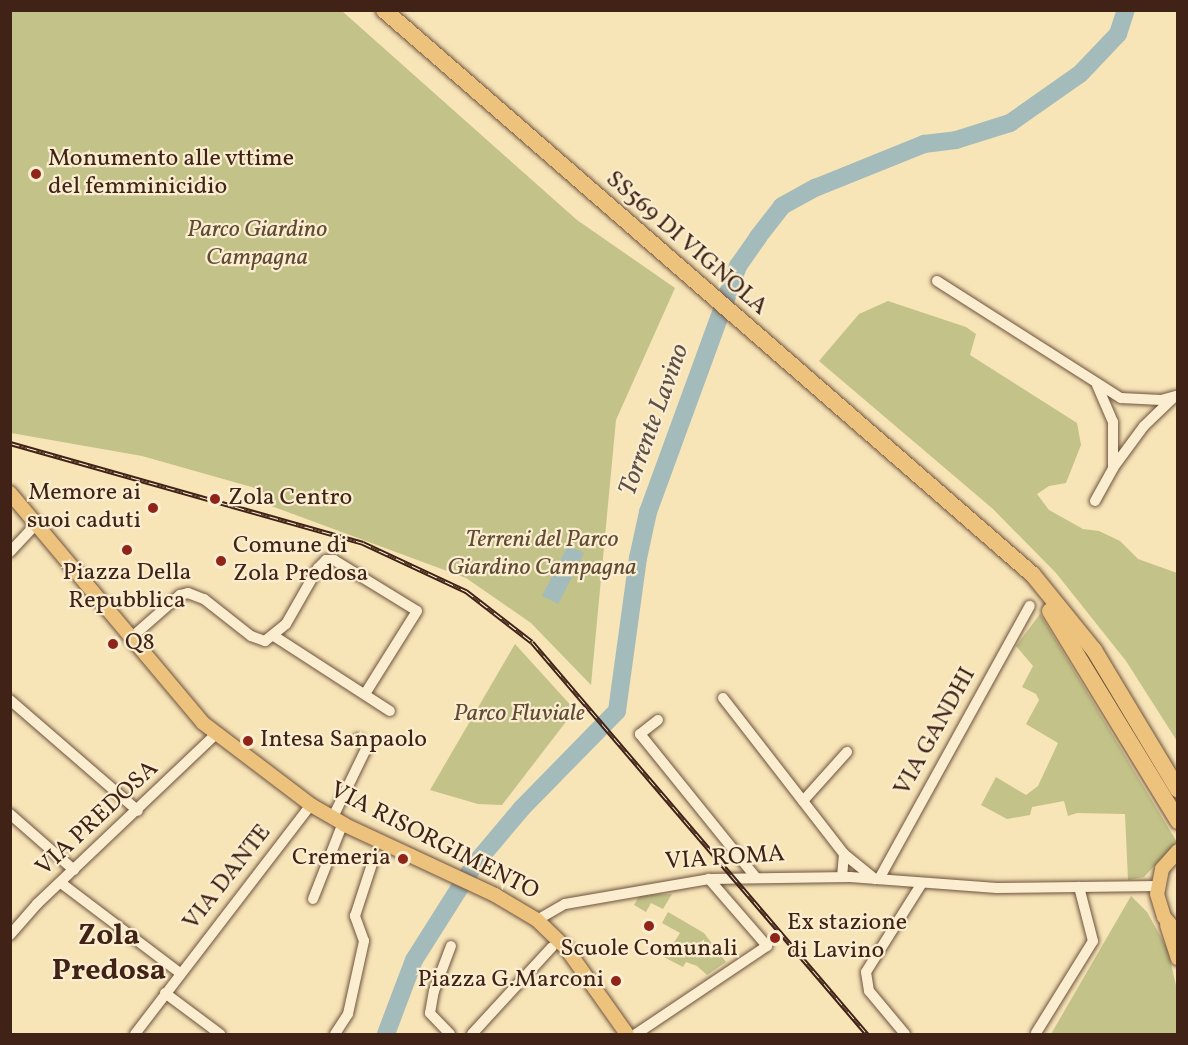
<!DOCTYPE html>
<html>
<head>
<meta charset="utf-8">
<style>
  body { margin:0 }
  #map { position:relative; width:1188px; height:1045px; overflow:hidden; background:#f7e4b7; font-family:Vollkorn,serif }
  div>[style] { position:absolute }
  .green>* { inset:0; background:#c3c289 }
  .water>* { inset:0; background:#a4bbbb; transform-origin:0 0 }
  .river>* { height:18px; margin:-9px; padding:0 9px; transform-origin:9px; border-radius:9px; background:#a4bbbb }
  .roads { filter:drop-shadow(0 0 2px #6e523e) drop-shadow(0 0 2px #6e523e) }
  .minor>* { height:10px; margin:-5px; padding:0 5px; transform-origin:5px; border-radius:5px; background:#faedd0 }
  .major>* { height:14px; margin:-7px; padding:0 7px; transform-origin:7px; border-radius:7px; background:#ecc27c }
  .highway>* { height:16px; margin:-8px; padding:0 8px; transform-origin:8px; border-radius:8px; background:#ecc27c }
  .rail>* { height:5px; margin-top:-2.5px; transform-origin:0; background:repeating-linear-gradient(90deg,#faedd0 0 9px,#402216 0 18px); box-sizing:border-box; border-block:2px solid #402216 }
  .dots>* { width:16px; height:16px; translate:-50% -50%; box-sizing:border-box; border:3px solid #faedd0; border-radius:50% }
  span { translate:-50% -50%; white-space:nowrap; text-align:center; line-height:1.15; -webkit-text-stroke:4.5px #faedd0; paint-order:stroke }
  .poi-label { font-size:24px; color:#402216 }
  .left { translate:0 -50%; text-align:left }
  .right { translate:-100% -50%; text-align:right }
  .park-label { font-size:24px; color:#614a33; font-style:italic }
  .street-label { font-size:24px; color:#402216 }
  .water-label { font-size:26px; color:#5e5048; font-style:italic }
  .district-label { font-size:30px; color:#402216; font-weight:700 }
  .frame { position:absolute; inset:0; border:12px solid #402216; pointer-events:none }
</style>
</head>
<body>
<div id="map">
  <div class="green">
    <div style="clip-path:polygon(11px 11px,342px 11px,577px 220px,675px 288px,616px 420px,591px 685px,531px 623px,466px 578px,266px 504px,259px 489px,142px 456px,11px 433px)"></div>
    <div style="clip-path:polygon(888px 301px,966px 327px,976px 334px,970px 355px,1077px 423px,1081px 445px,1066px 483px,1049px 486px,1037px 494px,1049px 510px,1083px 529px,1099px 531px,1120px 541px,1138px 559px,1177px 573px,1177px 741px,1126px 661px,1056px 573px,993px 509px,819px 361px,859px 314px)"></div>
    <div style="clip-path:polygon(1040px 614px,1177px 842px,1144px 877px,1128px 880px,1125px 814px,1077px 813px,1068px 816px,1064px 801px,1032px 807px,1030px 815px,1007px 819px,981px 805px,996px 777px,1026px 795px,1038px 786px,1058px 743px,1026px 724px,1039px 700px,1036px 694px,1022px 687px,1033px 666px,1016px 646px)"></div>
    <div style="clip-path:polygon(515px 644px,575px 710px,502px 805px,478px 804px,430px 790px)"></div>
    <div style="clip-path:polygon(672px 894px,663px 909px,651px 903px,646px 912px,634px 905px,640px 895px)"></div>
    <div style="clip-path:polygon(1131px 896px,1147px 912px,1168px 950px,1177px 990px,1177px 1034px,1051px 1034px)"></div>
    <div style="clip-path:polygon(668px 912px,704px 933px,726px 962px,707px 975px,697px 966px,686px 962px,683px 967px,660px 955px,663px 950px,668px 952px,680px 933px,662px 923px)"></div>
  </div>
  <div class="water">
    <div style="left:568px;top:545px;width:18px;height:57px;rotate:27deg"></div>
  </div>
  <div class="river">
    <div style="left:386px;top:1034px;width:79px;rotate:-69.3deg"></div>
    <div style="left:414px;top:960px;width:112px;rotate:-57.7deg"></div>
    <div style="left:474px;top:865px;width:75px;rotate:-49.9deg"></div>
    <div style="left:522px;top:808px;width:136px;rotate:-45.6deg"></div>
    <div style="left:617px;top:711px;width:154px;rotate:-82.2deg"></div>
    <div style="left:638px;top:558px;width:47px;rotate:-77.7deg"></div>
    <div style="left:648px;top:512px;width:262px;rotate:-69.9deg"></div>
    <div style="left:738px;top:266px;width:35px;rotate:-55deg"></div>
    <div style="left:758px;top:237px;width:39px;rotate:-52deg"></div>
    <div style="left:782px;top:206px;width:38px;rotate:-29deg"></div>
    <div style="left:815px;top:188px;width:118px;rotate:-22deg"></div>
    <div style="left:924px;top:144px;width:32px;rotate:-7deg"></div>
    <div style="left:956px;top:140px;width:57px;rotate:-17.5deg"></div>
    <div style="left:1010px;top:123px;width:85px;rotate:-35deg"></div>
    <div style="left:1080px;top:74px;width:55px;rotate:-46.5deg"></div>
    <div style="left:1118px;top:34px;width:25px;rotate:-72deg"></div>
  </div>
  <div class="roads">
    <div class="minor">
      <div style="left:937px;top:281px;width:218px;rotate:32.5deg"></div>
      <div style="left:1121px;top:398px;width:40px;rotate:2.9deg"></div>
      <div style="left:1161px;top:400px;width:16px;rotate:-15deg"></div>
      <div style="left:1097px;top:385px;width:40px;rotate:66.6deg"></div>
      <div style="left:1113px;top:422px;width:46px;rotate:90deg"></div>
      <div style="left:1095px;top:501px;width:38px;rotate:-61deg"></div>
      <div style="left:1113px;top:468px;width:52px;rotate:-53.6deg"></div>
      <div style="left:1144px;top:426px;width:42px;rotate:-44deg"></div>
      <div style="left:10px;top:552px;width:40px;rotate:-47deg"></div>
      <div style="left:274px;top:636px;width:138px;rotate:32.9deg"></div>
      <div style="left:132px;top:637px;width:64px;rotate:-41.2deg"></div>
      <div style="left:180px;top:595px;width:8px;rotate:-14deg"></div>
      <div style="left:188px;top:593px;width:17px;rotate:21deg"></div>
      <div style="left:204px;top:599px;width:60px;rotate:38.2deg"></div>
      <div style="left:251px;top:636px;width:15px;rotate:20deg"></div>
      <div style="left:265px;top:641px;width:27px;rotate:-39deg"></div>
      <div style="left:286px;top:624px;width:64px;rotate:-60.3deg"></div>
      <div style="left:318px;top:568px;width:11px;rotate:-45deg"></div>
      <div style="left:326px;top:560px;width:8px"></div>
      <div style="left:334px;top:560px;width:97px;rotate:31.6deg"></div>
      <div style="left:417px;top:611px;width:98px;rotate:122.1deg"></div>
      <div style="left:723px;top:698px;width:197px;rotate:52.2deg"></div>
      <div style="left:10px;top:700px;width:169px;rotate:40.9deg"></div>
      <div style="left:658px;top:720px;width:23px;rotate:142deg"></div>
      <div style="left:640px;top:734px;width:185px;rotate:51.1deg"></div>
      <div style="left:803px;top:801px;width:66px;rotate:-48.1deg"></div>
      <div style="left:10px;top:814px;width:85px;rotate:41.2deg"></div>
      <div style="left:333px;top:817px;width:80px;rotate:-64.1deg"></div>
      <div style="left:368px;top:745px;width:12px;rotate:-149deg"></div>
      <div style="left:842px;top:877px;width:23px;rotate:-85deg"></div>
      <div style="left:844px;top:854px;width:40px;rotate:39deg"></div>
      <div style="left:879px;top:879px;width:312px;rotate:-61.1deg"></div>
      <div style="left:61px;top:883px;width:149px;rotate:37.1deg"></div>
      <div style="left:313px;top:899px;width:82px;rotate:-68.5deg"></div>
      <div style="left:537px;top:920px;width:32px;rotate:-30deg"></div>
      <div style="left:565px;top:904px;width:146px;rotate:-9.8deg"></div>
      <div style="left:709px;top:879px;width:141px;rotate:-0.8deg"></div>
      <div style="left:850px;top:877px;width:147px;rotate:4.3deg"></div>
      <div style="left:997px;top:888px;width:161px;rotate:-0.7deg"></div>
      <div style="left:10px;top:935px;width:41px;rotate:-48.9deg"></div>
      <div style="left:37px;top:904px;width:247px;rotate:-43.5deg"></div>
      <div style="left:165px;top:993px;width:69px;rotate:36.7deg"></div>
      <div style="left:1036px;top:1033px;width:108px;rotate:-58.2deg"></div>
      <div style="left:1093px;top:941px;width:56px;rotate:-104.5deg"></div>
      <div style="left:135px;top:1034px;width:289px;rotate:-52.5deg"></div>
      <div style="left:335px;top:1034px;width:24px;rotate:-57deg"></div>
      <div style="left:348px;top:1014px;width:75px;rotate:-77.6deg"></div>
      <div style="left:364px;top:941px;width:27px;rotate:-110deg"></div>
      <div style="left:355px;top:916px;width:61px;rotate:-71.9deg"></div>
      <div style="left:450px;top:1034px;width:29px;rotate:-134deg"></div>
      <div style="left:430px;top:1013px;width:22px;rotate:-80deg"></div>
      <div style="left:434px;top:991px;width:48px;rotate:-69.3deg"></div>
      <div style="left:472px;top:1034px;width:118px;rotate:-47.4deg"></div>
      <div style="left:636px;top:1034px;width:158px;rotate:-33.9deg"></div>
      <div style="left:767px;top:946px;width:89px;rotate:-130.9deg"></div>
      <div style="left:905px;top:1034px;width:56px;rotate:-129.9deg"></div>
      <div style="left:869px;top:991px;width:19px;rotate:-99deg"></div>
      <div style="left:866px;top:972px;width:105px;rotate:-57.8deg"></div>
    </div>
    <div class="major">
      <div style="left:10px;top:493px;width:300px;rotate:50deg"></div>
      <div style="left:203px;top:723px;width:136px;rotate:37.2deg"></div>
      <div style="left:311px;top:805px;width:39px;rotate:30deg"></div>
      <div style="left:345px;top:825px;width:166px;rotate:25deg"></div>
      <div style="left:495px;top:895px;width:49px;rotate:30.8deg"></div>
      <div style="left:537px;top:920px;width:40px;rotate:44deg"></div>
      <div style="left:566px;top:948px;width:105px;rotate:54.7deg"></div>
      <div style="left:1178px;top:851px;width:24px;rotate:132deg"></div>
      <div style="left:1162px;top:869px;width:25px;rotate:101deg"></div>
      <div style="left:1157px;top:894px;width:24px;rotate:73deg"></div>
      <div style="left:1164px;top:917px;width:21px;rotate:49deg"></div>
      <div style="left:1167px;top:925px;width:35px;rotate:72deg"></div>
    </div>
    <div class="highway">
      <div style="left:384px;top:10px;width:860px;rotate:41.04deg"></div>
      <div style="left:1033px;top:575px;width:97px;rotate:50.9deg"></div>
      <div style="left:1094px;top:650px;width:163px;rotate:59deg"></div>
      <div style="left:1050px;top:611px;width:246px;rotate:58.6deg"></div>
    </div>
  </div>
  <div class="rail">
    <div style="left:10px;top:443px;width:367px;rotate:15.8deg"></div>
    <div style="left:363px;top:543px;width:114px;rotate:25deg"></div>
    <div style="left:466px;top:591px;width:83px;rotate:37.7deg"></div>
    <div style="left:532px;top:642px;width:516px;rotate:49.48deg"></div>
  </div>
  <div class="dots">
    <div style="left:36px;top:174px;background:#8f2418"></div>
    <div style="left:215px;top:499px;background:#8f2418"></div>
    <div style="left:153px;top:508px;background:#8f2418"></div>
    <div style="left:127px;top:550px;background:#8f2418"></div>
    <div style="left:221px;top:561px;background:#8f2418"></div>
    <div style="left:113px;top:644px;background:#8f2418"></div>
    <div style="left:248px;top:741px;background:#8f2418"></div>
    <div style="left:403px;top:859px;background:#8f2418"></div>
    <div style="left:649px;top:926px;background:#8f2418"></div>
    <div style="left:775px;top:938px;background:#8f2418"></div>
    <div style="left:616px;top:981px;background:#8f2418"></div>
  </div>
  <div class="poi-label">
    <span class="left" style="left:48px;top:174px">Monumento alle vttime<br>del femminicidio</span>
    <span class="right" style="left:141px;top:508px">Memore ai<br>suoi caduti</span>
    <span class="left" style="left:228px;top:499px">Zola Centro</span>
    <span class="left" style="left:233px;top:561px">Comune di<br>Zola Predosa</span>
    <span style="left:127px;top:588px">Piazza Della<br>Repubblica</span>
    <span class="left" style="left:125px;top:644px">Q8</span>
    <span class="left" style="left:260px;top:741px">Intesa Sanpaolo</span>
    <span class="right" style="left:391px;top:859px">Cremeria</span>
    <span class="left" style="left:787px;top:938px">Ex stazione<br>di Lavino</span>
    <span style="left:649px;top:950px">Scuole Comunali</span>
    <span class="right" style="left:604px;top:981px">Piazza G.Marconi</span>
  </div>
  <div class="park-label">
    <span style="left:257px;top:245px">Parco Giardino<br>Campagna</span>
    <span style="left:542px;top:555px">Terreni del Parco<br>Giardino Campagna</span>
    <span style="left:519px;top:715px">Parco Fluviale</span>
  </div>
  <div class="street-label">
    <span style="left:686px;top:244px;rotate:41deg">SS569 DI VIGNOLA</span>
    <span style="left:936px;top:732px;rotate:-61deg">VIA GANDHI</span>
    <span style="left:98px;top:819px;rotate:-43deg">VIA PREDOSA</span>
    <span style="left:434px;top:842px;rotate:27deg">VIA RISORGIMENTO</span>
    <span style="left:725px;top:859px;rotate:-4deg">VIA ROMA</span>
    <span style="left:228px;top:878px;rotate:-52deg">VIA DANTE</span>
  </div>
  <div class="water-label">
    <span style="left:655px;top:420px;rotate:-70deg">Torrente Lavino</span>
  </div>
  <div class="district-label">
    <span style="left:109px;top:953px">Zola<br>Predosa</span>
  </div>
  <div class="frame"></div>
</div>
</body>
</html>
